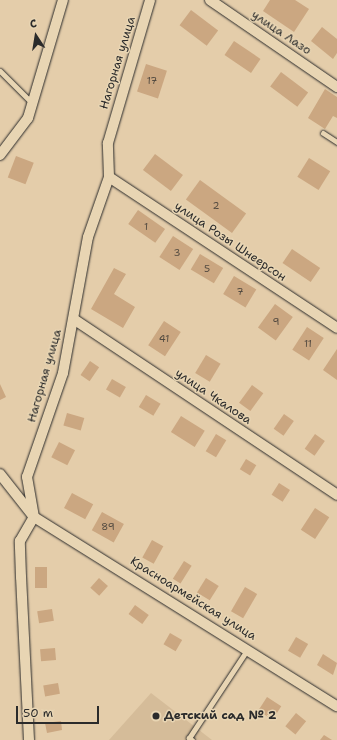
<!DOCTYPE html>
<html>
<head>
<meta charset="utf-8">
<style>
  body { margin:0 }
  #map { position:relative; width:337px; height:740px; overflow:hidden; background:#e4cdaa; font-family:"Shantell Sans",sans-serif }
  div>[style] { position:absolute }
  .built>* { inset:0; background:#d5bc99 }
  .building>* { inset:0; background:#cba781; transform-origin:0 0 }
  .roads { filter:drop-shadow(0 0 1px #2b2b2b) drop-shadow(0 0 1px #2b2b2b) }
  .service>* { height:5px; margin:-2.5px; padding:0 2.5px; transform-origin:2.5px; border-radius:2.5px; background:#e8d5b3 }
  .minor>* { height:10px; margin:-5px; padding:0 5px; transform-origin:5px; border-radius:5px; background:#e8d5b3 }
  .dots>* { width:11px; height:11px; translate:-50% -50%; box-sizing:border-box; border:2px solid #e8d5b3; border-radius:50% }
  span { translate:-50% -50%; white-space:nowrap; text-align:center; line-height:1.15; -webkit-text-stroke:3px #e8d5b3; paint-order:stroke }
  .number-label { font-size:10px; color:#534a40 }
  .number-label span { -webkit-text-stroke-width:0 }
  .street-label { font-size:12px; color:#2b2b2b }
  .poi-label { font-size:12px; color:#2b2b2b; font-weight:700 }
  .left { translate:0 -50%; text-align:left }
  .north { position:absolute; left:16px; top:16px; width:40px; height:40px; -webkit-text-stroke:3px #e8d5b3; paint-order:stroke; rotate:348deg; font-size:11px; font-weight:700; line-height:16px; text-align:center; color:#2b2b2b }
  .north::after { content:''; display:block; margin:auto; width:14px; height:18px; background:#2b2b2b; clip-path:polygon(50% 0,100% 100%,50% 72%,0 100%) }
  .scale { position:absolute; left:16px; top:706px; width:83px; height:18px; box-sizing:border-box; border:2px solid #2b2b2b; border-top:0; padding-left:5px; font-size:12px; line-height:14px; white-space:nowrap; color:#2b2b2b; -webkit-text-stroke:3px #e8d5b3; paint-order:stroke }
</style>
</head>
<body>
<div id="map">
  <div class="built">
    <div style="clip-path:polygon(151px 693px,212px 740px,109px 740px)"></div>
  </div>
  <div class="building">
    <div style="clip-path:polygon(270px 0,295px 0,309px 9px,294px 32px,263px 11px)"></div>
    <div style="left:191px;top:10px;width:34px;height:19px;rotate:37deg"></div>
    <div style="clip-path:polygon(322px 27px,337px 39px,337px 53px,333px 59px,311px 41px)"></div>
    <div style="left:234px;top:41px;width:32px;height:17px;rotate:34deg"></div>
    <div style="left:146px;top:64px;width:22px;height:29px;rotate:18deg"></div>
    <div style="left:281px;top:72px;width:34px;height:18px;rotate:37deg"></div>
    <div style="clip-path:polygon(325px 89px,337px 97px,337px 118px,333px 116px,325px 129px,308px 118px)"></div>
    <div style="left:155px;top:154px;width:35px;height:20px;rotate:37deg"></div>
    <div style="left:16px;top:156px;width:19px;height:23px;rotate:21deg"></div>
    <div style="left:309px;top:158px;width:25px;height:22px;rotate:32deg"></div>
    <div style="left:200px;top:180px;width:57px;height:24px;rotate:36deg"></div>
    <div style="left:138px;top:210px;width:33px;height:17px;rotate:35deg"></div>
    <div style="left:173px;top:236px;width:24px;height:25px;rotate:33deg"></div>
    <div style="left:292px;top:249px;width:34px;height:17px;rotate:34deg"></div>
    <div style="left:200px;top:254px;width:27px;height:18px;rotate:31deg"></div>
    <div style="clip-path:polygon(114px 268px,126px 274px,114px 294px,135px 307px,123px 328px,91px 309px)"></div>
    <div style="left:234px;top:276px;width:26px;height:21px;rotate:31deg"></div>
    <div style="left:275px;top:304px;width:22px;height:29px;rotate:36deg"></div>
    <div style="left:164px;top:321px;width:20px;height:29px;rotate:33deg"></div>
    <div style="left:307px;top:327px;width:20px;height:27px;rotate:33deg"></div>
    <div style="clip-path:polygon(337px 349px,337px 380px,323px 370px)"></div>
    <div style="left:206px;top:355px;width:17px;height:21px;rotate:31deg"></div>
    <div style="left:90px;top:361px;width:11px;height:17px;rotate:34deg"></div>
    <div style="left:112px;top:379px;width:16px;height:12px;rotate:30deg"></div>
    <div style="clip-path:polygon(0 384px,6px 397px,0 400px)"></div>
    <div style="left:252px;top:385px;width:14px;height:22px;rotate:36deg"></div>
    <div style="left:146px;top:395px;width:17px;height:14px;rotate:31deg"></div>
    <div style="left:67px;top:413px;width:18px;height:13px;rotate:16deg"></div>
    <div style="left:284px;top:414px;width:12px;height:18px;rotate:35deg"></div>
    <div style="left:181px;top:416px;width:28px;height:19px;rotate:32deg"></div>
    <div style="left:216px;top:434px;width:12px;height:20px;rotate:31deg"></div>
    <div style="left:315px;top:434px;width:12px;height:18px;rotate:35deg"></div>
    <div style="left:59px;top:442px;width:18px;height:17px;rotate:27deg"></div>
    <div style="left:246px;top:459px;width:12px;height:12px;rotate:31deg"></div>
    <div style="left:279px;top:483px;width:13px;height:14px;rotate:32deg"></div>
    <div style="left:72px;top:493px;width:24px;height:17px;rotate:28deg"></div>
    <div style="left:315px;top:508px;width:17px;height:26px;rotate:33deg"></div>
    <div style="left:102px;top:512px;width:25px;height:21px;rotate:29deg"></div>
    <div style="left:152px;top:540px;width:13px;height:20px;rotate:29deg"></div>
    <div style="left:184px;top:561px;width:9px;height:21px;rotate:32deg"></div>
    <div style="left:35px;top:567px;width:12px;height:21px"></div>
    <div style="left:99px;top:578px;width:12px;height:13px;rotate:42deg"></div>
    <div style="left:206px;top:578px;width:15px;height:17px;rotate:32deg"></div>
    <div style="left:245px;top:587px;width:14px;height:28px;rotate:30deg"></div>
    <div style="left:135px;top:605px;width:17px;height:11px;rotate:36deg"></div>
    <div style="left:52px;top:609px;width:12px;height:15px;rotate:81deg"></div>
    <div style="left:170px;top:633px;width:14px;height:13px;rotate:30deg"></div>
    <div style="left:296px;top:637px;width:14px;height:16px;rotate:30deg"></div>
    <div style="left:55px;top:648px;width:12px;height:15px;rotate:85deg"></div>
    <div style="clip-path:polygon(323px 654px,337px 663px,333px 675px,317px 665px)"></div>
    <div style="left:58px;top:683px;width:11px;height:15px;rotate:80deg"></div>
    <div style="left:267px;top:697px;width:17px;height:16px;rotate:33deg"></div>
    <div style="left:296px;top:713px;width:13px;height:17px;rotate:39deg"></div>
    <div style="clip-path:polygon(61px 721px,62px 730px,47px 733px,45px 723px)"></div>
    <div style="clip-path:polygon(324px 735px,332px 740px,320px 740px)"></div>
  </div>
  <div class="roads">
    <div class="service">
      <div style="left:0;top:71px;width:45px;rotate:45deg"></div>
      <div style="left:323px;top:133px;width:17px;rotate:33deg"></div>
      <div style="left:192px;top:740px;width:4px;rotate:-146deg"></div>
      <div style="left:189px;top:738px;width:105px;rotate:-56.6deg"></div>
    </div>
    <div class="minor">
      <div style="left:210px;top:0;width:154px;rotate:34.4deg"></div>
      <div style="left:0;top:155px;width:46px;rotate:-52.9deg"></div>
      <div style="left:28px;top:118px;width:123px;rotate:-73.5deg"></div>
      <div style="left:109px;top:177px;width:273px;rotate:33.5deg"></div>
      <div style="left:75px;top:320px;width:315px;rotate:33.7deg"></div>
      <div style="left:0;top:474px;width:55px;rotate:51.7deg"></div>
      <div style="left:34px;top:517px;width:357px;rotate:32deg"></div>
      <div style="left:29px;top:740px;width:163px;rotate:-92.8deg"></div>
      <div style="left:21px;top:577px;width:36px;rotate:-92deg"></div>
      <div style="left:20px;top:541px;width:28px;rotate:-60deg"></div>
      <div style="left:34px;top:517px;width:41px;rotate:-99.9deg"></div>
      <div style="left:27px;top:477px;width:110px;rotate:-70.9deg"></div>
      <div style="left:63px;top:373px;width:138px;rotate:-79.6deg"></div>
      <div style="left:88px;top:237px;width:64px;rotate:-70.7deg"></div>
      <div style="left:109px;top:177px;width:34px;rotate:-92deg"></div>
      <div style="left:108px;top:143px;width:149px;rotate:-73.6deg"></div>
    </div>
  </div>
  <div class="dots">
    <div style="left:156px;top:716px;background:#2b2b2b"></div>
  </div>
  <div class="number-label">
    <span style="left:152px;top:81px">17</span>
    <span style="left:216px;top:206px">2</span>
    <span style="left:146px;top:227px">1</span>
    <span style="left:177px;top:253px">3</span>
    <span style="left:207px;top:269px">5</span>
    <span style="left:240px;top:292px">7</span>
    <span style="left:276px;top:322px">9</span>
    <span style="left:164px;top:339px">41</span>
    <span style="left:308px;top:344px">11</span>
    <span style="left:108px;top:527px">89</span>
  </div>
  <div class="street-label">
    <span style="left:281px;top:33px;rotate:34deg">улица Лазо</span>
    <span style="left:118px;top:63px;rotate:-73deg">Нагорная улица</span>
    <span style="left:230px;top:242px;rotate:34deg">улица Розы Шнеерсон</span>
    <span style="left:45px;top:376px;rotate:-74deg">Нагорная улица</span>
    <span style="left:213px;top:397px;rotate:34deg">улица Чкалова</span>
    <span style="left:193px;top:599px;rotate:32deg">Красноармейская улица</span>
  </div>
  <div class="poi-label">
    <span class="left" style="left:164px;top:716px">Детский сад № 2</span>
  </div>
  <div class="north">С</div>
  <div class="scale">50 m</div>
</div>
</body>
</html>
